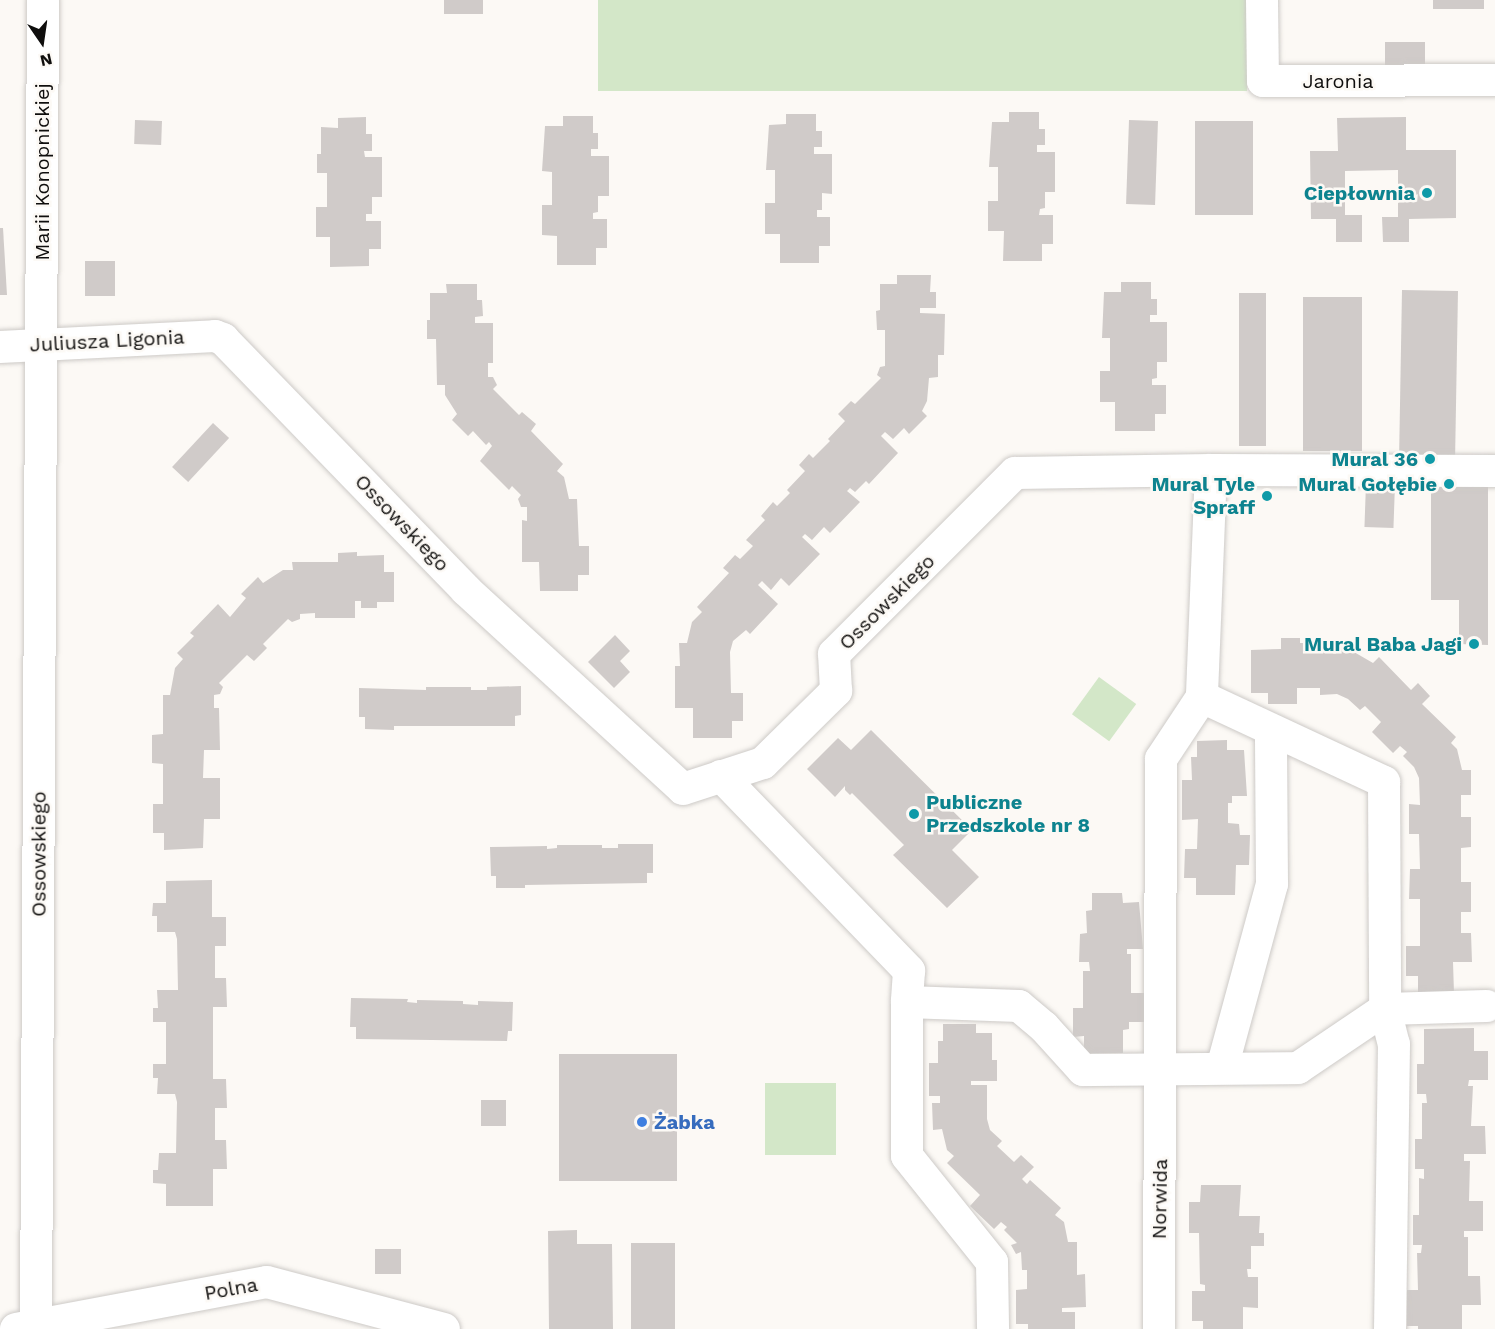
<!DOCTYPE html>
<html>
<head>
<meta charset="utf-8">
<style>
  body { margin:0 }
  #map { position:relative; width:1495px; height:1329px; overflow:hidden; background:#fcf9f5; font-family:"Work Sans",sans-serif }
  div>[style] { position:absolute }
  .green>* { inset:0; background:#d3e7c8; transform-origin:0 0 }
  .building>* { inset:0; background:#d0cbc9; transform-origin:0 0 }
  .roads { filter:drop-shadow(0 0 2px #cdcac7) drop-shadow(0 0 2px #cdcac7) }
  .street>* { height:32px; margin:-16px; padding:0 16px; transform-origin:16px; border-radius:16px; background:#fff }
  .dots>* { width:16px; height:16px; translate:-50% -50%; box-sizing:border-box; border:3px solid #fcf9f5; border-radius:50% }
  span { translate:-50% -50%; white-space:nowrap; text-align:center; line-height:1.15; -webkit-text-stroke:5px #fcf9f5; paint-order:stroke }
  .street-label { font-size:20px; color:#0f0e0d }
  .culture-label { font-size:20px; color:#0d838f; font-weight:700 }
  .right { translate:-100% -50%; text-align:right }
  .left { translate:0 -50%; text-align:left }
  .shop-label { font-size:20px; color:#366cbe; font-weight:700 }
  .north { position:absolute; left:12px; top:12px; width:60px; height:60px; -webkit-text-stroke:4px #fcf9f5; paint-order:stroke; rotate:167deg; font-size:16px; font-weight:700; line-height:24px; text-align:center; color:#0f0e0d }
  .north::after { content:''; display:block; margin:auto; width:21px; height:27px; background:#0f0e0d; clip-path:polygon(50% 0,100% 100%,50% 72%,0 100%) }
</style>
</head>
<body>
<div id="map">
  <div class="green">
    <div style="left:598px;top:0;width:649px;height:91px"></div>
    <div style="left:1099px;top:677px;width:46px;height:46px;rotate:36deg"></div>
    <div style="left:836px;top:1083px;width:72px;height:71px;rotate:90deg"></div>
  </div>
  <div class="building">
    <div style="left:444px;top:0;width:39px;height:14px"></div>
    <div style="left:1433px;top:0;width:51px;height:9px"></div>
    <div style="left:1385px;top:42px;width:40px;height:28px"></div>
    <div style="clip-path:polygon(1009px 112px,1039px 112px,1039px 129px,1045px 129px,1045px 145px,1037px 145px,1037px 152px,1055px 152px,1055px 192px,1045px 192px,1045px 208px,1040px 209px,1039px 215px,1053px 215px,1053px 244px,1042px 244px,1042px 261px,1003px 261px,1004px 231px,988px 231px,988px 201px,998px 201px,998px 167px,989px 167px,992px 122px,1009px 122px)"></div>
    <div style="clip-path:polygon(786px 114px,816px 114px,816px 131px,822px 131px,822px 147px,814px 147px,814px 154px,832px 154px,832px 194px,822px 193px,822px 210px,817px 210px,817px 217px,830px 217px,830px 246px,819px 246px,819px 263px,780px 263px,780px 234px,765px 234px,765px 203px,775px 203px,775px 170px,766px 170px,769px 125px,786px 124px)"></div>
    <div style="clip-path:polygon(563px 116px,593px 116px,593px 133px,598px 133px,598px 149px,591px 149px,591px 156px,609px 156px,609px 196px,598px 196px,598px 212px,593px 213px,593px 219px,607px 219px,607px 248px,596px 248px,596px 265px,557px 265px,557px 236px,542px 235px,542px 205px,552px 205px,552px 172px,542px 171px,545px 126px,563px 126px)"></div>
    <div style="clip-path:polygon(366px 117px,366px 134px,372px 134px,372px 151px,364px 151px,365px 157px,382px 157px,382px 197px,372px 197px,372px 214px,366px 214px,366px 221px,381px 221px,381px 249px,369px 249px,369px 266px,330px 267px,330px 237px,316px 237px,316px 207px,327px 207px,327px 173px,317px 173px,317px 154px,321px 154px,321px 127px,338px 128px,338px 118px)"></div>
    <div style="clip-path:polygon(1406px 117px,1406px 150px,1456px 150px,1456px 218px,1409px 219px,1409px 242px,1383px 242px,1382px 217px,1398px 217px,1398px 170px,1345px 171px,1345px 215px,1362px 215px,1362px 242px,1336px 242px,1336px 219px,1311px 219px,1310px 151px,1338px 151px,1337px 118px)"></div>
    <div style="left:135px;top:120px;width:27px;height:24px;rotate:2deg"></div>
    <div style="left:1129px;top:120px;width:29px;height:84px;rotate:2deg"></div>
    <div style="left:1195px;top:121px;width:58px;height:94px"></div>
    <div style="clip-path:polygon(0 228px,3px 228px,7px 295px,0 295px)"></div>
    <div style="left:85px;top:261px;width:30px;height:35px"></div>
    <div style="clip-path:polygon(897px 275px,931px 275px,930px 292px,936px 292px,936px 308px,920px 308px,920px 313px,945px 314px,944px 355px,938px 355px,938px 377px,929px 378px,927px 401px,922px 411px,927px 416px,909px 434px,904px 428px,893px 439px,885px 432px,881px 436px,898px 453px,869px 484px,866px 481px,855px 492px,850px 488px,847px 491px,860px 502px,830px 533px,824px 527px,812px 540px,805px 534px,802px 537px,820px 554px,789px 586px,781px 578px,771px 590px,762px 581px,758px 585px,778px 604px,750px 634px,746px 630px,733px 641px,730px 652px,731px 693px,743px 693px,743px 721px,732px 721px,732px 738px,693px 738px,693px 708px,675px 708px,675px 666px,680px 666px,679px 643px,687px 643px,692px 622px,702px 612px,697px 607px,729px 573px,723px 568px,735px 555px,740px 559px,753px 546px,746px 540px,765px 520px,761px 516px,773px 502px,777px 506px,790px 493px,787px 490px,805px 471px,799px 465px,809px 454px,813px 458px,830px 441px,828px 439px,845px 421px,838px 414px,851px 401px,855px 404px,881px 378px,877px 375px,880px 367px,885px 366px,885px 330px,877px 330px,876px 311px,880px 310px,880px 284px,897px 284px)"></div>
    <div style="clip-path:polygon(1121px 282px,1151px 282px,1151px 299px,1157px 299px,1157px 315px,1150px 315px,1150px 322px,1167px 322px,1167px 362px,1157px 362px,1157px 378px,1152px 379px,1152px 385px,1166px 385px,1166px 414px,1155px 414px,1155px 431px,1115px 431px,1115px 402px,1100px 402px,1100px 371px,1110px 371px,1110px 338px,1102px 338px,1104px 292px,1121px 292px)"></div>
    <div style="clip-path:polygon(446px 284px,477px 284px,477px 300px,482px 300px,483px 316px,475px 317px,475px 323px,493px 323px,493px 363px,488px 363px,488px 377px,493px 377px,497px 385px,493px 389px,519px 415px,522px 412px,536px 424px,531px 431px,563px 464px,557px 471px,564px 477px,569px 499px,577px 499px,579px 546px,589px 546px,589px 575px,578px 575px,578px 591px,540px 591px,539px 562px,522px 562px,522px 520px,527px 521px,527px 507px,521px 507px,518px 499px,521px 495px,512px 486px,509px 490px,480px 461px,492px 446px,489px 442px,486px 445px,473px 431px,468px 436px,452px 420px,457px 414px,445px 395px,445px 385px,437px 385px,436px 339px,427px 339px,427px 320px,430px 320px,430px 293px,447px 293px)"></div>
    <div style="left:1402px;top:290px;width:56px;height:169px;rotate:1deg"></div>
    <div style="left:1239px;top:293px;width:27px;height:153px"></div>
    <div style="left:1303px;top:297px;width:59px;height:154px"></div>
    <div style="left:213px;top:423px;width:22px;height:60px;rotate:43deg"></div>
    <div style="left:1366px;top:483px;width:29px;height:44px;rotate:2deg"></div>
    <div style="clip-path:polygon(1431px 484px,1488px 484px,1488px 645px,1459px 644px,1459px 600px,1431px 600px)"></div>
    <div style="clip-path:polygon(357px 552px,357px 556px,384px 555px,384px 572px,394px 572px,394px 602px,377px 602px,377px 608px,361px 608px,361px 601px,355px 601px,355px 618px,315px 618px,315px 613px,300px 614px,300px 619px,292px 622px,288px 619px,263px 644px,267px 648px,254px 661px,247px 655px,219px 683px,223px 687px,220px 694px,214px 695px,214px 708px,219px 708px,220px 750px,204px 750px,203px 778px,220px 778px,220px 819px,204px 819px,203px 848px,164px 850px,164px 833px,153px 833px,153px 804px,163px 804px,163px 764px,152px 763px,152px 735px,163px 734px,163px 695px,170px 695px,175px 668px,183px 659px,177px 653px,194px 636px,190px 633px,218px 604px,230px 617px,246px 598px,241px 594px,258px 577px,263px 583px,283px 570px,293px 570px,292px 562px,338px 562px,338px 553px)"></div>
    <div style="clip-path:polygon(615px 635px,630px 651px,620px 661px,630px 672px,614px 688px,588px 662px)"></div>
    <div style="clip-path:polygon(1281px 638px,1300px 638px,1300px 643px,1344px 643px,1344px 652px,1354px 652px,1373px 663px,1379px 657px,1411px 690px,1418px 683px,1430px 696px,1422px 704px,1456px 737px,1451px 743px,1457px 749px,1462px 770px,1471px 770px,1471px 795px,1461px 795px,1461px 817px,1471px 817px,1471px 847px,1461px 848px,1461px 882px,1471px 882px,1471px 912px,1461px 912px,1461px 933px,1471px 933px,1472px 962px,1453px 962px,1454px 993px,1418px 993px,1418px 976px,1406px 976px,1406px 946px,1420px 946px,1420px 899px,1409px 899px,1410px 869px,1420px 869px,1419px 834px,1409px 834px,1409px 804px,1420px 805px,1419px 778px,1414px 767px,1403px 756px,1407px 752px,1400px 746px,1393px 753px,1372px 732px,1381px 722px,1365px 706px,1360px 710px,1348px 699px,1337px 694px,1320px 695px,1320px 688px,1297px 688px,1297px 704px,1268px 704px,1268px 693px,1251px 693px,1251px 650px,1281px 649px)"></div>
    <div style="clip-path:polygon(521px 686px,521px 715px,515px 716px,515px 726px,394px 726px,394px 730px,365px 729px,365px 717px,359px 717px,359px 688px,426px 690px,426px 687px,471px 687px,471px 690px,487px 690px,487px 687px)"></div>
    <div style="clip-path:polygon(871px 730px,972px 830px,952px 850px,979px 877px,947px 908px,893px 855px,904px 845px,852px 793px,850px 795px,845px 790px,845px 786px,835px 797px,807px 769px,838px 738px,851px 750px)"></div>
    <div style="clip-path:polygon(1227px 740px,1227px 750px,1244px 750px,1247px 796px,1232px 796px,1232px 803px,1228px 803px,1228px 823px,1239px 824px,1240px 835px,1250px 835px,1249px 865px,1236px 865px,1235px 895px,1196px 895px,1196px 878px,1184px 878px,1185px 849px,1197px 849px,1198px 819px,1182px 820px,1182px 780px,1192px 780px,1191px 757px,1197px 757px,1197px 741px)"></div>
    <div style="clip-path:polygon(618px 844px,653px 844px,653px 873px,647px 873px,647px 883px,525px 885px,525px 888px,496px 888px,496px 876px,491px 876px,490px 847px,547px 846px,547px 849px,557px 848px,557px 845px,602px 845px,602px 848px,618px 848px)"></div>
    <div style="clip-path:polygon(212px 880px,212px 917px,226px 917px,226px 946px,215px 946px,215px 978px,226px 978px,227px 1007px,213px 1007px,213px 1079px,226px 1079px,227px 1108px,215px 1108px,215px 1140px,226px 1140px,227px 1169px,213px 1169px,213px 1206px,166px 1206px,166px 1184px,153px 1183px,153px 1170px,158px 1170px,159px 1153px,176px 1153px,177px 1102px,175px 1094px,157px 1094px,158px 1078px,153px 1078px,153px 1064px,166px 1064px,166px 1022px,153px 1022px,153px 1008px,158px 1008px,157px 990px,178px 990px,177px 939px,175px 932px,157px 932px,157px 916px,152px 916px,153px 903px,166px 903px,166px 881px)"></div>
    <div style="clip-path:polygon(1092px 893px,1122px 893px,1123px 903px,1139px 902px,1143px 949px,1127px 949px,1127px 954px,1131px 954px,1131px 993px,1146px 993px,1147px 1022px,1129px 1022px,1129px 1029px,1123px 1030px,1123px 1053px,1084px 1053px,1084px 1036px,1073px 1037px,1073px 1008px,1083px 1008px,1083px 971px,1090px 971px,1089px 962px,1079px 962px,1080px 934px,1087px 933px,1086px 911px,1092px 910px)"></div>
    <div style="clip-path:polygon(351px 998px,408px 999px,407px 1002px,417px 1003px,417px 1000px,463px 1001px,463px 1004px,478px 1005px,478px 1001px,513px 1002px,512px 1031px,508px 1031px,507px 1041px,356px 1039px,356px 1027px,350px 1027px)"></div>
    <div style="clip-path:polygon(943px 1024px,976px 1024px,976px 1033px,992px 1033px,992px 1060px,997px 1060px,997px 1081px,971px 1081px,971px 1085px,987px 1085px,987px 1119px,990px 1130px,1002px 1141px,997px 1146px,1014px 1162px,1021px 1155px,1034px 1167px,1022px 1179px,1027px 1184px,1030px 1180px,1061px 1208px,1055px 1215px,1064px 1222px,1068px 1242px,1077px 1242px,1077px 1275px,1085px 1274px,1086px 1307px,1062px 1308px,1062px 1312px,1075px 1312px,1075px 1329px,1028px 1329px,1028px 1324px,1016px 1324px,1016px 1290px,1027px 1289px,1027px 1270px,1022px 1270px,1021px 1252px,1016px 1254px,1011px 1245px,1017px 1243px,1004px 1230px,1007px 1227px,1001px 1222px,994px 1229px,970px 1206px,980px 1195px,947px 1163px,954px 1156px,947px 1150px,942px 1129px,933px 1130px,932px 1103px,940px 1103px,940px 1096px,929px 1096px,929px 1063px,938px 1063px,938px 1041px,943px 1041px)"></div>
    <div style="clip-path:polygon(1474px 1028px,1474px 1051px,1488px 1051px,1488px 1080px,1469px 1080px,1468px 1086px,1473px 1086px,1471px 1126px,1485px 1126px,1486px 1154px,1464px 1154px,1464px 1161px,1470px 1161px,1469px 1201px,1483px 1201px,1483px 1231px,1464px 1231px,1464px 1237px,1468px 1237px,1468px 1276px,1480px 1276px,1481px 1305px,1462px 1305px,1462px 1329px,1418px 1329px,1418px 1326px,1407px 1326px,1407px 1290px,1418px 1290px,1417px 1253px,1421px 1253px,1422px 1245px,1413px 1245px,1413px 1215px,1419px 1215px,1419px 1178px,1424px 1179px,1424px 1169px,1415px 1169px,1415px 1139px,1422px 1139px,1422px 1103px,1427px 1103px,1426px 1094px,1417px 1094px,1417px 1064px,1424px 1064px,1424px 1029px)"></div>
    <div style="left:677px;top:1054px;width:127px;height:118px;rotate:90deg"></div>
    <div style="left:481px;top:1100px;width:25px;height:26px"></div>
    <div style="clip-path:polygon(1201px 1185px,1241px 1185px,1239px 1216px,1260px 1216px,1259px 1233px,1264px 1233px,1264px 1246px,1251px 1246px,1251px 1269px,1247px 1269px,1248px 1277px,1258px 1277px,1258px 1308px,1243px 1307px,1243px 1329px,1203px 1329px,1203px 1321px,1192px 1321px,1192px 1291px,1205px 1291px,1205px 1285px,1200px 1284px,1199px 1233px,1189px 1233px,1189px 1202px,1200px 1202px)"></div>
    <div style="clip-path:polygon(577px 1230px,577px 1244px,612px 1244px,613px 1329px,549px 1329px,548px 1231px)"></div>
    <div style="left:675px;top:1243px;width:86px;height:44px;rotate:90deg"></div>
    <div style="left:375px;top:1249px;width:26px;height:25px"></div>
  </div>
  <div class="roads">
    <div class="street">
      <div style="left:1262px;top:0;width:81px;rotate:89.3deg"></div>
      <div style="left:1263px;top:81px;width:232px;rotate:-0.2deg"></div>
      <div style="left:0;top:347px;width:215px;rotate:-2.9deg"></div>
      <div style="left:215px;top:336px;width:9px;rotate:21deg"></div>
      <div style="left:223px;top:339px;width:349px;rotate:45.9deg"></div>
      <div style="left:466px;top:590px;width:294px;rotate:42.5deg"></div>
      <div style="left:683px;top:789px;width:84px;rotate:-18deg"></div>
      <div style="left:763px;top:763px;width:103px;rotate:-44.6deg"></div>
      <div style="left:836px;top:691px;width:37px;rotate:-93deg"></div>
      <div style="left:834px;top:654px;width:256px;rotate:-45deg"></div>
      <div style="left:1015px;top:473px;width:196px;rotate:-0.9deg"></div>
      <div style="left:1211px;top:470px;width:284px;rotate:0.2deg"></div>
      <div style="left:1211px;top:470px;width:227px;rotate:92.3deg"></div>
      <div style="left:1202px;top:697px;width:201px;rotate:25deg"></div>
      <div style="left:1384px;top:782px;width:227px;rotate:89.7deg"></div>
      <div style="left:1385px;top:1009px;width:102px;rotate:-1.7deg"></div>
      <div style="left:721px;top:776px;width:271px;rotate:46deg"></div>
      <div style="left:909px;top:971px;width:31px;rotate:94deg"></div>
      <div style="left:907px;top:1002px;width:112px;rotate:2deg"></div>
      <div style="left:1019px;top:1006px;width:33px;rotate:40deg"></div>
      <div style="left:1044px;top:1027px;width:58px;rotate:47.8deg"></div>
      <div style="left:1083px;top:1070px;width:215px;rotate:-0.5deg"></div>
      <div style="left:1298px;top:1068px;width:105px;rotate:-34.1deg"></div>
      <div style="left:1385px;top:1009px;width:36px;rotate:76deg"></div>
      <div style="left:1394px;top:1044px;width:285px;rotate:90.8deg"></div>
      <div style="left:907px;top:1002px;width:154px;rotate:90deg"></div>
      <div style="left:907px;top:1156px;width:136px;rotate:51.3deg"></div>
      <div style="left:992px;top:1262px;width:67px;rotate:89.1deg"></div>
      <div style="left:1222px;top:1068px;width:191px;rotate:-74.8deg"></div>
      <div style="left:1272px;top:884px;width:154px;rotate:-90.4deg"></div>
      <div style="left:16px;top:1329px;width:255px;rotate:-10.6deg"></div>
      <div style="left:267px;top:1282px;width:183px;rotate:14.9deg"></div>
      <div style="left:36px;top:1329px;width:1329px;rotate:-89.7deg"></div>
      <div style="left:1159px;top:1329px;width:570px;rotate:-89.8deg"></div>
      <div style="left:1161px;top:759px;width:74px;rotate:-56.5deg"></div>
    </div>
  </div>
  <div class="dots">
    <div style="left:1427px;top:193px;background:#0f9aa8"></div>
    <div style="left:1430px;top:459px;background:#0f9aa8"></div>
    <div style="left:1449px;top:484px;background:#0f9aa8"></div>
    <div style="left:1267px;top:496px;background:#0f9aa8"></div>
    <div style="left:1474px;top:644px;background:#0f9aa8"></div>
    <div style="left:914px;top:814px;background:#0f9aa8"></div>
    <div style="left:642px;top:1122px;background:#3f7fe0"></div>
  </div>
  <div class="street-label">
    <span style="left:1338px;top:81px">Jaronia</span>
    <span style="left:42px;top:172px;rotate:-90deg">Marii Konopnickiej</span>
    <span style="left:107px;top:341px;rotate:-3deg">Juliusza Ligonia</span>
    <span style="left:402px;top:523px;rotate:46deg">Ossowskiego</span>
    <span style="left:887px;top:602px;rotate:-45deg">Ossowskiego</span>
    <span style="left:39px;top:854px;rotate:-90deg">Ossowskiego</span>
    <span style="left:1160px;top:1199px;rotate:-89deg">Norwida</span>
    <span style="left:231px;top:1289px;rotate:-10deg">Polna</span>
  </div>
  <div class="culture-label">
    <span class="right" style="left:1415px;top:193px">Ciepłownia</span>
    <span class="right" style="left:1418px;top:459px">Mural 36</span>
    <span class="right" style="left:1255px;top:496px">Mural Tyle<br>Spraff</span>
    <span class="right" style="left:1437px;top:484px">Mural Gołębie</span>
    <span class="right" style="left:1462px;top:644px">Mural Baba Jagi</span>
    <span class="left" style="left:926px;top:814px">Publiczne<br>Przedszkole nr 8</span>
  </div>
  <div class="shop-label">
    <span class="left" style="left:654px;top:1122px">Żabka</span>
  </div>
  <div class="north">N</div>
</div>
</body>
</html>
